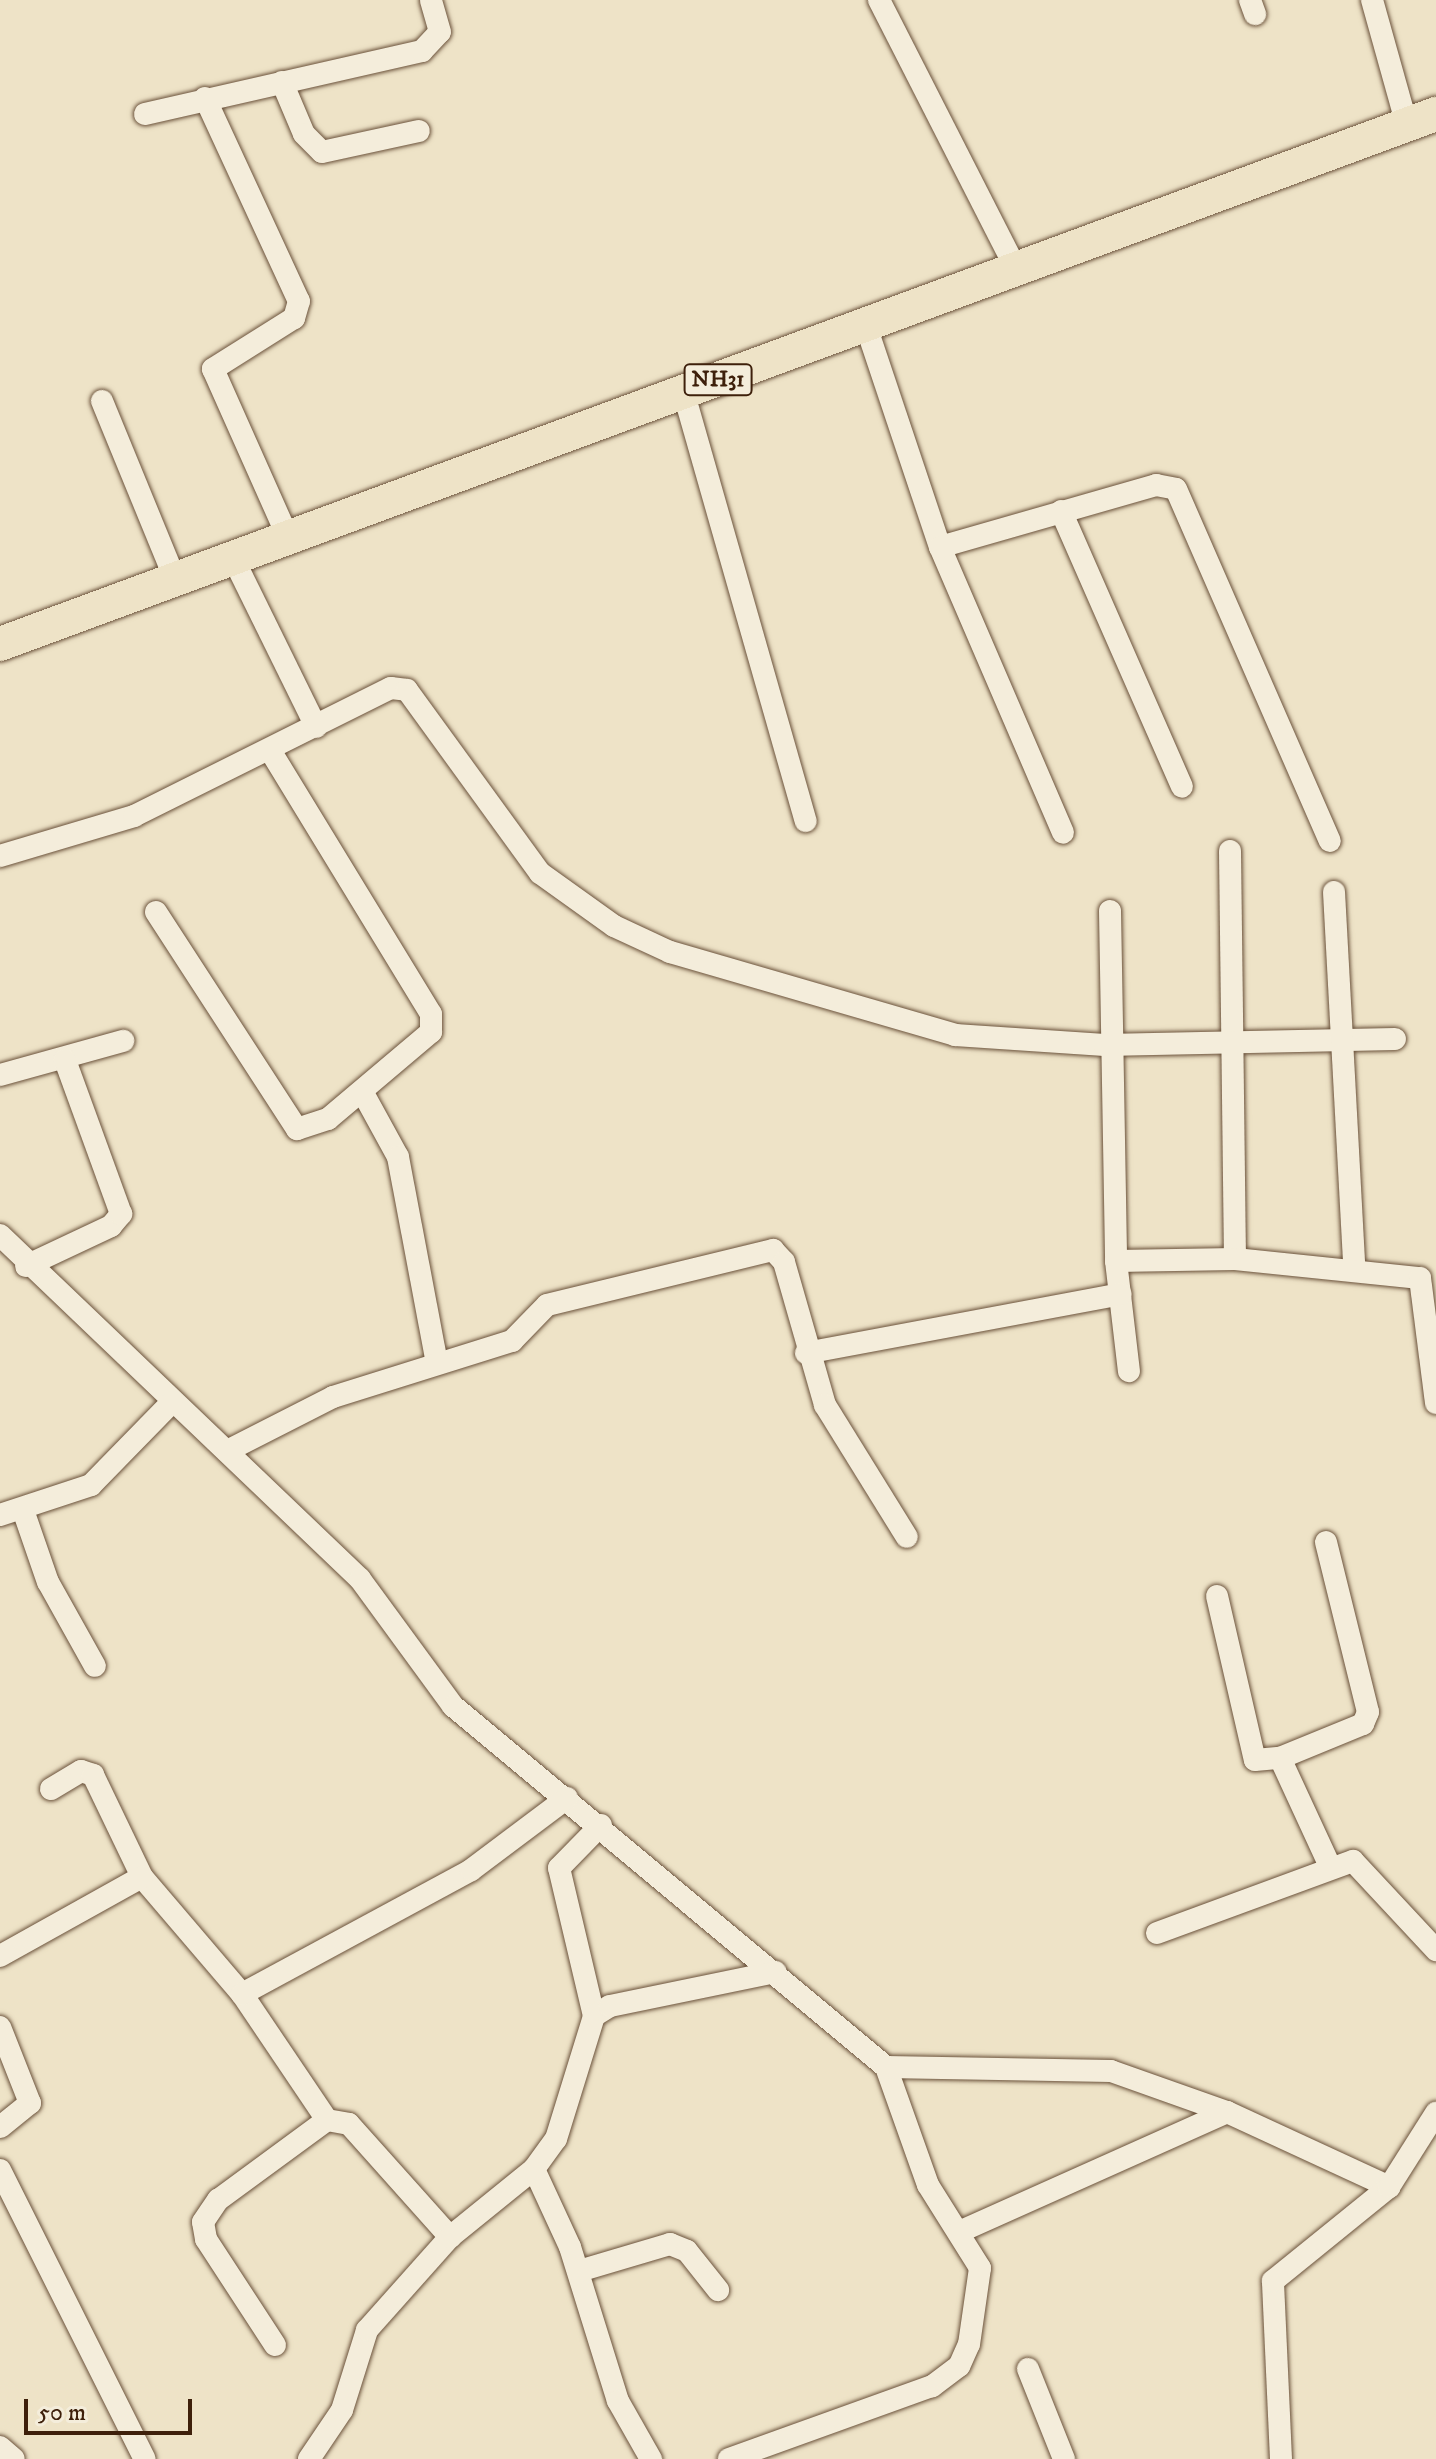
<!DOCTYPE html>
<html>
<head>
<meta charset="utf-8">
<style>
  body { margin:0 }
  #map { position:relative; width:1436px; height:2459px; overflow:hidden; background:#eee3c7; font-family:"IM FELL DW Pica",serif }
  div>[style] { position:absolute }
  .roads { filter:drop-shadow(0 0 2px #6a513a) drop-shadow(0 0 2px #6a513a) }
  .minor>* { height:22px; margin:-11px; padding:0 11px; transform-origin:11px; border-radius:11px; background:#f4eddb }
  .highway>* { height:34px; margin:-17px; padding:0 17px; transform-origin:17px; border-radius:17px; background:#eee3c7 }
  span { translate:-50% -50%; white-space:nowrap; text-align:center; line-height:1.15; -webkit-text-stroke:7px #f4eddb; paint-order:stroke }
  .shield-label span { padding:2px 6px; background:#f4eddb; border:2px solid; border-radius:6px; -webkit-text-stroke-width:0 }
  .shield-label { font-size:22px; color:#3e200b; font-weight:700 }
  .scale { position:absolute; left:24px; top:2399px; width:168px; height:36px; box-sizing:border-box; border:4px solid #3e200b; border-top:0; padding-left:10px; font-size:24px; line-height:28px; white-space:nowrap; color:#3e200b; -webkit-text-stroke:6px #f4eddb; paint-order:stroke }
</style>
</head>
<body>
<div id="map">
  <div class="roads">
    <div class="minor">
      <div style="left:879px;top:0;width:300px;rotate:63deg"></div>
      <div style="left:1250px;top:0;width:15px;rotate:70deg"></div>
      <div style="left:1372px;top:0;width:130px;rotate:74.4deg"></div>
      <div style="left:282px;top:82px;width:56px;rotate:67.1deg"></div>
      <div style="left:304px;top:134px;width:25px;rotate:45deg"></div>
      <div style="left:322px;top:152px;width:99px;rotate:-12.2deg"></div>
      <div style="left:205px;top:98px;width:224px;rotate:65.2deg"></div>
      <div style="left:299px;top:301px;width:18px;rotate:106deg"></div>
      <div style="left:294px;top:318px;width:96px;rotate:147.8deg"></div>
      <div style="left:213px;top:369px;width:187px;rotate:66deg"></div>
      <div style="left:145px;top:114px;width:284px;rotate:-12.8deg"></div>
      <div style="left:422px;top:51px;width:26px;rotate:-47deg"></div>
      <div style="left:440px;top:32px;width:33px;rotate:-106deg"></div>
      <div style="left:865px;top:323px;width:236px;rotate:71.5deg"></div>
      <div style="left:940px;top:547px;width:311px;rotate:66.7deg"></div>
      <div style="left:684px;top:394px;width:444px;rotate:74.1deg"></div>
      <div style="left:102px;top:401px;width:195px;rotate:67.7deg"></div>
      <div style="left:1061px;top:511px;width:301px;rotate:66.3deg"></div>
      <div style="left:940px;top:547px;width:225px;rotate:-16deg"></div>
      <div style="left:1156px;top:485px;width:20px;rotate:11deg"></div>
      <div style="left:1176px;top:489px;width:384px;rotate:66.4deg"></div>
      <div style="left:234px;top:560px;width:186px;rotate:63.8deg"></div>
      <div style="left:1230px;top:851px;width:408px;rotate:89.3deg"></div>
      <div style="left:0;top:856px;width:140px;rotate:-16.6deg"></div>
      <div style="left:134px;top:816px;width:287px;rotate:-26.5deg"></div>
      <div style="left:391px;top:688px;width:16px;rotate:7deg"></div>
      <div style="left:407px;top:690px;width:226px;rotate:54deg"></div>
      <div style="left:540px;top:873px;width:91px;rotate:35.6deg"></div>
      <div style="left:614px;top:926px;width:62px;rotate:24.9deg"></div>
      <div style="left:670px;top:952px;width:297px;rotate:16.2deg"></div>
      <div style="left:955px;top:1035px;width:150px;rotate:3.8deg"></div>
      <div style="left:1105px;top:1045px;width:290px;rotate:-1.2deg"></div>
      <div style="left:1334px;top:892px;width:375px;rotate:86.9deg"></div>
      <div style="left:1110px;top:911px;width:350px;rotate:89deg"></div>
      <div style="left:1116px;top:1261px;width:111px;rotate:83.3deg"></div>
      <div style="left:156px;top:912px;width:259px;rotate:57deg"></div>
      <div style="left:297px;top:1129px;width:33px;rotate:-18deg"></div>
      <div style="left:328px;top:1119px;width:135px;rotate:-40.2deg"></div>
      <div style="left:431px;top:1032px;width:18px;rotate:-90deg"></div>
      <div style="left:431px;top:1014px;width:307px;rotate:-121.4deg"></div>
      <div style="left:0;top:1075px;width:128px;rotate:-15.5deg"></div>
      <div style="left:363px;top:1093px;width:73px;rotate:61.3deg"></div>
      <div style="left:398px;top:1157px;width:210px;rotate:79.3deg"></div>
      <div style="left:0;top:1235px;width:498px;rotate:43.7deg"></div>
      <div style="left:360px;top:1579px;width:157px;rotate:53.8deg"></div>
      <div style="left:453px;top:1706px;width:564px;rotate:39.82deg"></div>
      <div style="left:886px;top:2067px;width:125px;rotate:70.4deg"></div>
      <div style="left:928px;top:2185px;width:98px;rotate:57.9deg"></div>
      <div style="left:980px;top:2268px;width:77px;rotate:98.2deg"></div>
      <div style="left:969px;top:2344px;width:24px;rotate:114deg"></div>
      <div style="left:959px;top:2366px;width:34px;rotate:143deg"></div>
      <div style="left:932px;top:2386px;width:216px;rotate:160.2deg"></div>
      <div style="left:1116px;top:1261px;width:119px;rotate:-1deg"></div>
      <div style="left:1235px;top:1259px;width:186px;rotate:5.9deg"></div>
      <div style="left:1420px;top:1278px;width:126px;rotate:82.7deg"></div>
      <div style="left:26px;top:1266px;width:94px;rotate:-25.2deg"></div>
      <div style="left:111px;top:1226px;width:16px;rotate:-50deg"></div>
      <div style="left:121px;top:1214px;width:164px;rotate:-110deg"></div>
      <div style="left:806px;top:1353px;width:320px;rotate:-10.6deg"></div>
      <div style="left:227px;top:1451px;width:119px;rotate:-27deg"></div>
      <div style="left:333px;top:1397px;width:188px;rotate:-17.4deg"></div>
      <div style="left:512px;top:1341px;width:50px;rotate:-45.8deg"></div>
      <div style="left:547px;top:1305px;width:233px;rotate:-13.7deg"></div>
      <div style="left:773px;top:1250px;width:16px;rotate:47deg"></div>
      <div style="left:784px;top:1262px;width:149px;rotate:74deg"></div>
      <div style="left:825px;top:1405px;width:155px;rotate:58.2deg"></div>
      <div style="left:23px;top:1510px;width:76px;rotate:70.9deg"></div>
      <div style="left:48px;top:1582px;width:96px;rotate:60.8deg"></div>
      <div style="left:0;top:1515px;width:96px;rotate:-18.2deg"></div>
      <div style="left:91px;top:1485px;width:116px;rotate:-45.7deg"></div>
      <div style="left:1217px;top:1596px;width:168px;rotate:77deg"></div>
      <div style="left:1255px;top:1760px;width:25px;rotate:-5deg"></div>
      <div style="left:1280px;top:1758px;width:90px;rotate:-22.3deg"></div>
      <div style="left:1363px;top:1724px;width:13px;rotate:-67deg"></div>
      <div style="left:1368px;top:1712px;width:175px;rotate:-103.9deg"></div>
      <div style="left:1280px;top:1758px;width:119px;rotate:65.2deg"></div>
      <div style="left:51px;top:1789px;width:35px;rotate:-31deg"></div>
      <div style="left:81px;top:1771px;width:13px;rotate:18deg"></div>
      <div style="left:93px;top:1775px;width:113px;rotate:64.3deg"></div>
      <div style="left:142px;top:1877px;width:154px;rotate:49.5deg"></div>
      <div style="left:242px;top:1994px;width:152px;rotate:56deg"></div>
      <div style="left:1157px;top:1933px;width:209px;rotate:-20.2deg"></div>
      <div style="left:1353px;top:1861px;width:122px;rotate:47deg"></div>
      <div style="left:0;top:1956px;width:162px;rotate:-29.1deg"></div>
      <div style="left:242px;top:1994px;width:260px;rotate:-28.4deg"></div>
      <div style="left:471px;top:1870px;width:120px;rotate:-36.9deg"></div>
      <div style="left:594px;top:2016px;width:152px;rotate:-103.3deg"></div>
      <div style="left:559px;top:1868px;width:60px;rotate:-45.7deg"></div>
      <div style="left:0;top:2027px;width:82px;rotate:68.5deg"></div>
      <div style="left:30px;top:2103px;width:38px;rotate:141deg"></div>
      <div style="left:886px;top:2067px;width:225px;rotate:1deg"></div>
      <div style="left:1111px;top:2071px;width:123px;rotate:19.5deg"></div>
      <div style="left:1227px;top:2112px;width:179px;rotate:24.8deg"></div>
      <div style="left:534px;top:2169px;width:86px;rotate:65.2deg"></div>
      <div style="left:570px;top:2247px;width:161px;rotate:72.7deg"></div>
      <div style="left:618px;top:2401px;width:67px;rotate:60.4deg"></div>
      <div style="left:0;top:2170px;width:323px;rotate:63.4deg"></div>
      <div style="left:959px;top:2232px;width:294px;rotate:-24.1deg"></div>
      <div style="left:579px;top:2271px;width:95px;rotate:-16.5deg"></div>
      <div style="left:670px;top:2244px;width:18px;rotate:22deg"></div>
      <div style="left:687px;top:2251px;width:50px;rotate:51.5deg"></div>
      <div style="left:275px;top:2345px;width:126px;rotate:-123.1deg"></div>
      <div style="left:206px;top:2239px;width:17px;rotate:-100deg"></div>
      <div style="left:203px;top:2222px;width:27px;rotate:-56deg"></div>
      <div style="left:218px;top:2200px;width:135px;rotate:-36.3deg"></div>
      <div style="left:327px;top:2120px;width:22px;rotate:10deg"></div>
      <div style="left:349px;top:2124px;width:152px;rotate:48.2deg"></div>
      <div style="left:1028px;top:2369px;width:97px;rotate:68.2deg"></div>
      <div style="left:0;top:2447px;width:18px;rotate:41deg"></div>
      <div style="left:309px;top:2459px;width:59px;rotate:-56deg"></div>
      <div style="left:342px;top:2410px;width:84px;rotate:-72.6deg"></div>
      <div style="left:367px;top:2330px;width:125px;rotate:-48.3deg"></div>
      <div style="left:450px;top:2237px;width:108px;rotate:-39deg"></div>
      <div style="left:534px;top:2169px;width:37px;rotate:-54deg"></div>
      <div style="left:556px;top:2139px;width:129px;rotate:-72.8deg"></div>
      <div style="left:594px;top:2016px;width:19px;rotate:-32deg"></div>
      <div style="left:610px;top:2006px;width:169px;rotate:-11.6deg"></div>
      <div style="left:1281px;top:2459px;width:178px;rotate:-92.6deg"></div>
      <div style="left:1273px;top:2281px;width:149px;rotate:-39deg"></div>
      <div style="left:1389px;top:2187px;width:88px;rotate:-57.6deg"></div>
    </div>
    <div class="highway">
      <div style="left:0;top:644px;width:1531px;rotate:-20.26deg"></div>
    </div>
  </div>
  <div class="shield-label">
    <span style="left:718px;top:380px">NH31</span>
  </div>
  <div class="scale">50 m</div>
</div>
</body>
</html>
